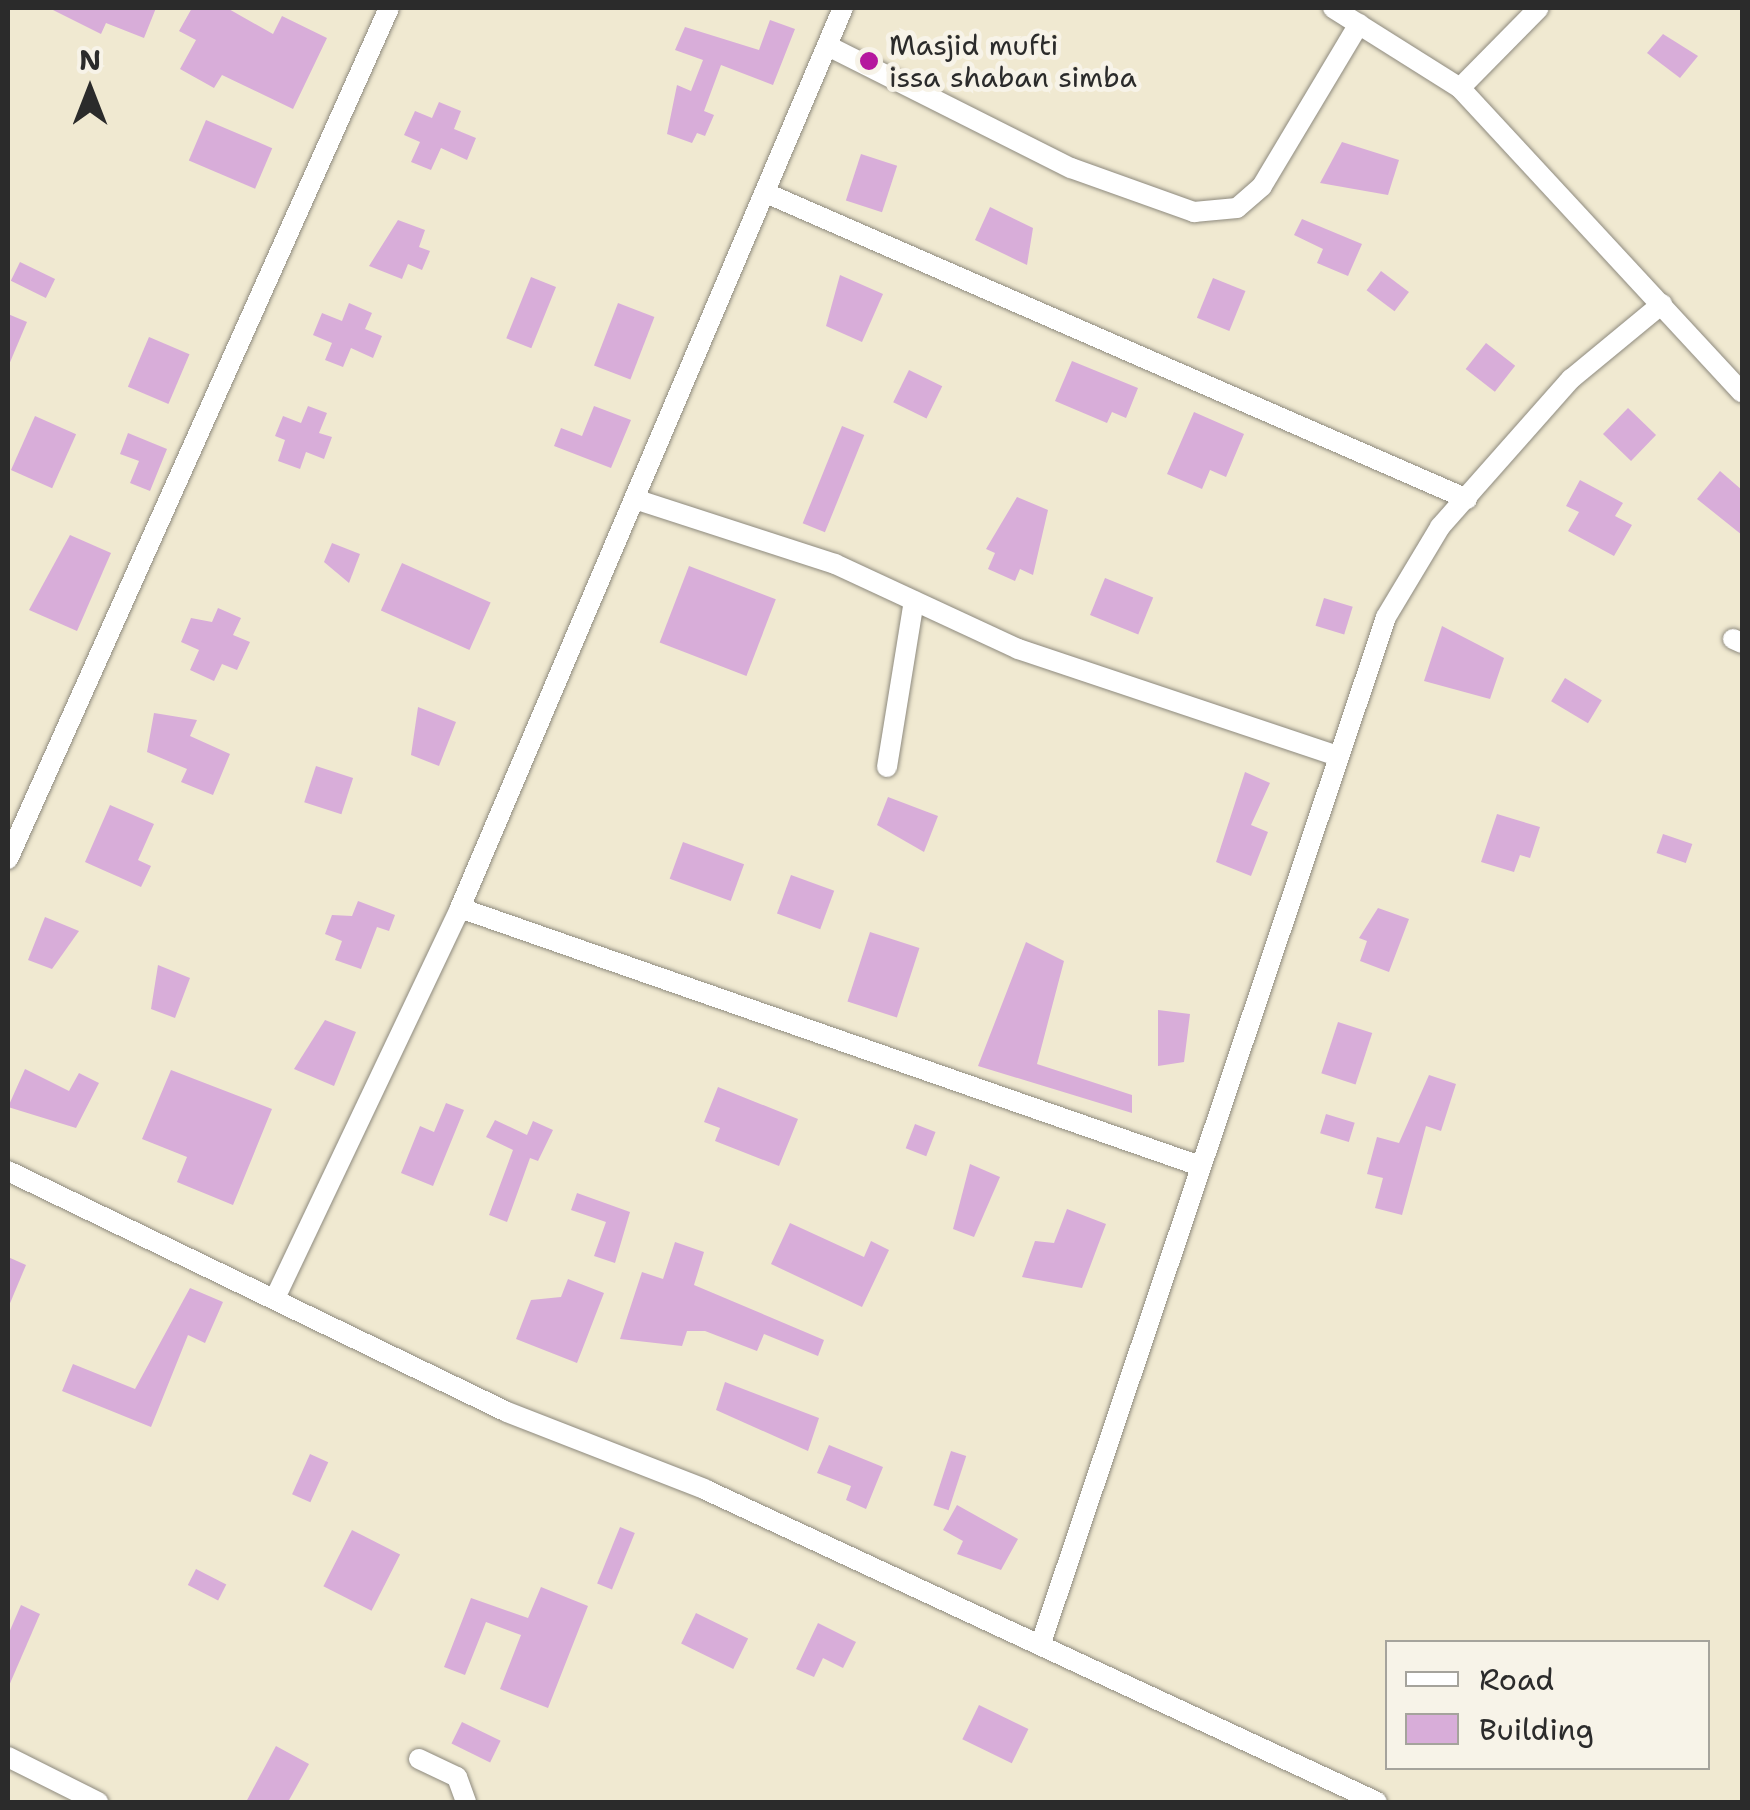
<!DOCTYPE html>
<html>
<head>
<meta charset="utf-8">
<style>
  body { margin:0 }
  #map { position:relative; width:1750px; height:1810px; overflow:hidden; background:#f0e9d1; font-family:"Shantell Sans",sans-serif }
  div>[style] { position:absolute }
  .building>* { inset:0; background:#d8add9; transform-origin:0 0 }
  .roads { filter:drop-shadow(0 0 2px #8e8a7e) drop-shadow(0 0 2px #8e8a7e) }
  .minor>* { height:20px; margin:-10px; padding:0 10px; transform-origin:10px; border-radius:10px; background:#fff }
  .dots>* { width:28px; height:28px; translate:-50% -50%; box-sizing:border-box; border:5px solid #f7f3e8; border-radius:50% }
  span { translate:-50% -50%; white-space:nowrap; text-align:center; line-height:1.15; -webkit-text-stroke:10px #f7f3e8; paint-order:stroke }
  .poi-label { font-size:28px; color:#2b2b2b }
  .left { translate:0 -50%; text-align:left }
  .frame { position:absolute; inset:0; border:10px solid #2b2b2b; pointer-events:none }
  .legend { position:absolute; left:1385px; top:1640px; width:325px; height:130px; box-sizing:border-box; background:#f7f3e8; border:2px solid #a5a39c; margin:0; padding:12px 18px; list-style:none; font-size:30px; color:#2b2b2b }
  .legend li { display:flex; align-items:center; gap:20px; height:50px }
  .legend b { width:50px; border:2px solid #a5a39c }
  .north { position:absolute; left:40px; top:40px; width:100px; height:100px; -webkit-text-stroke:8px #f7f3e8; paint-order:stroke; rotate:0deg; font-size:28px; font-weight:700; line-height:40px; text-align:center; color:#2b2b2b }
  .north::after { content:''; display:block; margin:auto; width:35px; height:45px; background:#2b2b2b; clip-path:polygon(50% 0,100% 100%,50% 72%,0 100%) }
</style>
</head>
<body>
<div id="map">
  <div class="building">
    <div style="clip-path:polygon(49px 8px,156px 8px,144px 38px,106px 23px,101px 34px)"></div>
    <div style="clip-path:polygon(192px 8px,227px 8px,273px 34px,282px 16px,327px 38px,293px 109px,222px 75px,214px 88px,180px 69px,196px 40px,179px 31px)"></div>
    <div style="clip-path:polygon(770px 20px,795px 29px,773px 85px,721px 65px,704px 111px,714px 115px,705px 136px,697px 133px,692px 143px,667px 134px,677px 85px,691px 91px,703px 60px,675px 50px,685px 27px,759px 50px)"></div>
    <div style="clip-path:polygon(1663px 34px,1698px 56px,1680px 78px,1647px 53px)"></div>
    <div style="clip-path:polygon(439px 102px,461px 111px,454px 129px,476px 138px,467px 160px,441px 148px,431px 170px,411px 162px,420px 142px,404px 135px,415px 111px,432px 118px)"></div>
    <div style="left:206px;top:120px;width:72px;height:44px;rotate:23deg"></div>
    <div style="clip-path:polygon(1342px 142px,1399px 160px,1388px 195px,1320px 183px)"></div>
    <div style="left:861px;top:154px;width:38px;height:49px;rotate:18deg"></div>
    <div style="clip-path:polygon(990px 207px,1033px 228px,1027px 265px,975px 240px)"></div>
    <div style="clip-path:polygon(1302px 219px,1362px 244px,1348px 276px,1317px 263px,1323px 249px,1294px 235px)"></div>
    <div style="clip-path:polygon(398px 220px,425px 230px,419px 247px,430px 251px,422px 270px,408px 264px,402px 279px,369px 266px)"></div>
    <div style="left:20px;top:262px;width:39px;height:21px;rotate:26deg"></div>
    <div style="left:1381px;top:271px;width:35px;height:24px;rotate:37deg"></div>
    <div style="clip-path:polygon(840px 275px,883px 294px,862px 342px,826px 326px)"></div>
    <div style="left:531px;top:277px;width:27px;height:66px;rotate:22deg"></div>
    <div style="left:1213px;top:278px;width:35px;height:43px;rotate:22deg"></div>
    <div style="clip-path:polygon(349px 303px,372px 313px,365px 329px,382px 336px,373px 358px,351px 348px,343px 367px,325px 360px,332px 343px,313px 335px,322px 313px,342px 321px)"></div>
    <div style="left:618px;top:303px;width:39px;height:67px;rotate:21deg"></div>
    <div style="clip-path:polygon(8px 314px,27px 322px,8px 367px)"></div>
    <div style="left:149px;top:337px;width:44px;height:54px;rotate:23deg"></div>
    <div style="left:1486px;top:343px;width:37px;height:33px;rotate:38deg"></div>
    <div style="clip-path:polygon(1072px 361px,1138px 388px,1126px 418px,1112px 412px,1107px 423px,1055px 401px)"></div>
    <div style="left:909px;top:370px;width:37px;height:36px;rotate:26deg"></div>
    <div style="clip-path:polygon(308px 406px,327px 413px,319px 433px,332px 437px,324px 459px,306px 452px,300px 469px,278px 461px,285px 440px,275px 436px,283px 416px,301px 423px)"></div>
    <div style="clip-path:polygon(594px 406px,631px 420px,611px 468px,554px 446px,561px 428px,582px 436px)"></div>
    <div style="left:1628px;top:408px;width:39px;height:36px;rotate:44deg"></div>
    <div style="clip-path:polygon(1194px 412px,1244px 434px,1226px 477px,1210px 470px,1202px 489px,1167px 474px)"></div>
    <div style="left:35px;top:416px;width:45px;height:59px;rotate:24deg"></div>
    <div style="left:842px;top:426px;width:24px;height:105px;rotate:22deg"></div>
    <div style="clip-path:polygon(128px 433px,167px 449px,150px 491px,130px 483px,139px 461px,120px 454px)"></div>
    <div style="clip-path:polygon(1720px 471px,1742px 490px,1742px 535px,1697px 499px)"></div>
    <div style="clip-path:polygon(1580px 480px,1623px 503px,1615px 516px,1632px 525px,1614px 556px,1568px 531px,1579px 512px,1566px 506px)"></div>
    <div style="clip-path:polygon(1017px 497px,1048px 510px,1033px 575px,1020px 569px,1015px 581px,988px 569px,995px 553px,986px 549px)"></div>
    <div style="clip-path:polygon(70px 535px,111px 553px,77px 631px,29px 610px)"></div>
    <div style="clip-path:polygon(332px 543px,360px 554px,349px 583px,324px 562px)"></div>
    <div style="left:402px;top:563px;width:97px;height:52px;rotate:24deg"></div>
    <div style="left:689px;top:566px;width:93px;height:82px;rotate:21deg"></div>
    <div style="left:1105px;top:578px;width:52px;height:40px;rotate:22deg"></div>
    <div style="left:1324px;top:598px;width:30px;height:29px;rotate:17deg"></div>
    <div style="clip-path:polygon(218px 608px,241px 618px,233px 635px,250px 642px,237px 670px,222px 664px,214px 681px,190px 670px,199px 650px,181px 642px,191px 618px,212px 622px)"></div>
    <div style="clip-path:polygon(1442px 626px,1504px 658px,1490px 699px,1424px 681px)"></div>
    <div style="left:1565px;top:678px;width:43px;height:27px;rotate:31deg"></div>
    <div style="clip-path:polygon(418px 707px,456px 722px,439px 766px,411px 755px)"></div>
    <div style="clip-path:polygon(154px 713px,197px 720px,190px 736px,230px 754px,213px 795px,181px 782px,187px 769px,147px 752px)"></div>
    <div style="left:316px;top:766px;width:39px;height:38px;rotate:18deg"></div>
    <div style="clip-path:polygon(1245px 772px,1270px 783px,1251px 825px,1268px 832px,1251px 876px,1216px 862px)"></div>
    <div style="clip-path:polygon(888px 797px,938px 816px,924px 852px,877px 825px)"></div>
    <div style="clip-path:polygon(110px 805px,154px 824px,138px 860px,151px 866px,141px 887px,85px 862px)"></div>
    <div style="clip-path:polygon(1497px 814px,1540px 827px,1530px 858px,1520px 855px,1514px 872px,1481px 862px)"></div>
    <div style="left:1663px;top:834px;width:31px;height:20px;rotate:19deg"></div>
    <div style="left:683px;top:842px;width:65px;height:39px;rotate:20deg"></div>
    <div style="left:791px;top:875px;width:46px;height:41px;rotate:20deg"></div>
    <div style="clip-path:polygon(358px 901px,395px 915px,389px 931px,377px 927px,361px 969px,335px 960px,342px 941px,325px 934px,332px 915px,352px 916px)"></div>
    <div style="clip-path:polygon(1378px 908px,1409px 919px,1389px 972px,1360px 961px,1367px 941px,1359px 938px)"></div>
    <div style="clip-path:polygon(45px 917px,79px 931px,52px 969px,28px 960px)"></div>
    <div style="left:870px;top:932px;width:52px;height:73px;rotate:18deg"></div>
    <div style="clip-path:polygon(1026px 942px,1064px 961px,1037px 1064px,1132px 1095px,1132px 1113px,978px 1066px)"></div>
    <div style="clip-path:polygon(158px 965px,190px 978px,175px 1018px,151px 1009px)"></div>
    <div style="clip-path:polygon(1158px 1010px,1190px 1014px,1184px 1062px,1158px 1066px)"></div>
    <div style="clip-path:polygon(325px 1020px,356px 1032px,334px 1086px,294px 1069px)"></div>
    <div style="left:1338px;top:1022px;width:36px;height:54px;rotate:18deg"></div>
    <div style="clip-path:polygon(25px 1069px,69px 1091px,79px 1073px,99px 1083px,76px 1128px,8px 1107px)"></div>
    <div style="clip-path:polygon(171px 1070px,272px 1109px,233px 1205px,177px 1182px,187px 1157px,142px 1139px)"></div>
    <div style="clip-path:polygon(1429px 1075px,1456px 1084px,1441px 1131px,1426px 1126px,1402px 1215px,1375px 1208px,1383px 1178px,1367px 1174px,1377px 1137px,1399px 1143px)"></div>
    <div style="clip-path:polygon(718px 1087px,798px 1119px,779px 1166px,715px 1141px,720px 1128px,704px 1122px)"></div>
    <div style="clip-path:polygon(446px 1103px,464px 1110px,433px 1186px,401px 1173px,420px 1126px,434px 1132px)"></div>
    <div style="left:1326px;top:1114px;width:30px;height:20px;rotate:17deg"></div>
    <div style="clip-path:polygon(495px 1120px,527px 1135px,533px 1121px,553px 1130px,538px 1161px,530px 1158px,507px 1222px,489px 1215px,513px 1150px,486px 1137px)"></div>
    <div style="left:915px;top:1124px;width:22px;height:26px;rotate:21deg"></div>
    <div style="clip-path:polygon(970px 1164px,1000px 1177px,974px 1237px,953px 1229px)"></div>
    <div style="clip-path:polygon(577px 1193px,630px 1212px,615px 1263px,594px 1256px,606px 1222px,571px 1210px)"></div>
    <div style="clip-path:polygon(1067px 1209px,1106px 1224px,1082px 1288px,1022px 1277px,1035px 1241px,1054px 1243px)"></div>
    <div style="clip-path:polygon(790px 1223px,864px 1257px,871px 1241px,889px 1250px,862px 1307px,771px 1264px)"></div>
    <div style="clip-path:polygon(675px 1242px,704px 1252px,694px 1285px,824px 1340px,818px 1356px,764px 1334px,757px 1351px,705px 1331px,687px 1331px,682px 1346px,620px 1339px,642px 1272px,663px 1279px)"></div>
    <div style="clip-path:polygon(8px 1257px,26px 1265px,8px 1308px)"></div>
    <div style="clip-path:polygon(568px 1279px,604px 1293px,577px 1363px,516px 1339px,531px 1300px,561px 1297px)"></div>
    <div style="clip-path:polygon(190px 1288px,223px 1302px,205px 1343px,188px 1335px,151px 1427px,62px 1391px,73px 1364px,135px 1389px)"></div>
    <div style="clip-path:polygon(725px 1382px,819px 1418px,808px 1451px,716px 1410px)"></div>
    <div style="clip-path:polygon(829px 1445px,883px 1467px,866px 1509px,846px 1500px,851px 1486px,817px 1473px)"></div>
    <div style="left:951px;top:1451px;width:16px;height:57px;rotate:18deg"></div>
    <div style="left:310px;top:1454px;width:20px;height:44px;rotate:24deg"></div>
    <div style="clip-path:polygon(957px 1505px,1018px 1539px,1001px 1570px,957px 1554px,963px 1541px,943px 1530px)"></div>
    <div style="left:620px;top:1527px;width:16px;height:61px;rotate:22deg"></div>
    <div style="left:352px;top:1530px;width:54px;height:63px;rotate:27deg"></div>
    <div style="left:196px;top:1569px;width:34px;height:18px;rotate:27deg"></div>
    <div style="clip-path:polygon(541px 1587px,588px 1606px,548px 1708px,500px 1689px,521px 1635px,486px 1622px,465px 1675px,444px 1667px,471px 1598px,528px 1618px)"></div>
    <div style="clip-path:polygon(21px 1605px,40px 1614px,8px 1688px,8px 1635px)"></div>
    <div style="left:696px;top:1613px;width:58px;height:34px;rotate:26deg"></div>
    <div style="clip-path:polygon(818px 1623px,856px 1642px,843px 1668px,823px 1658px,814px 1677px,796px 1669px)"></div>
    <div style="left:979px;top:1705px;width:55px;height:38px;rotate:26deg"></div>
    <div style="left:462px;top:1722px;width:43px;height:24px;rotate:26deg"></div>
    <div style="clip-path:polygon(276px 1746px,309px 1764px,288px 1802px,246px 1802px)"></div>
  </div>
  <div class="roads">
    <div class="minor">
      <div style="left:1333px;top:8px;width:150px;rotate:32.2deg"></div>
      <div style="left:1460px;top:88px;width:415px;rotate:47.2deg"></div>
      <div style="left:828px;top:46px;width:272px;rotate:26.7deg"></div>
      <div style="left:1071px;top:168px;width:131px;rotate:19.7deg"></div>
      <div style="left:1194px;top:212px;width:43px;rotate:-5.3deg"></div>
      <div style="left:1237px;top:208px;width:33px;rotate:-41deg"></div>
      <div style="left:1262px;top:186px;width:189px;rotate:-59.1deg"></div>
      <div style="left:1460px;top:88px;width:112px;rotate:-45.4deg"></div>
      <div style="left:766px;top:193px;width:765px;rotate:23.58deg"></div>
      <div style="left:638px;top:500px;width:207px;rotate:18deg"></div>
      <div style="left:835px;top:564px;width:202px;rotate:24.9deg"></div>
      <div style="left:1018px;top:649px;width:334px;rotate:18.5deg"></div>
      <div style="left:1733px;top:639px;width:10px;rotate:24deg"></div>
      <div style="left:887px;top:767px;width:168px;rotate:-80.8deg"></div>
      <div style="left:8px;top:859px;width:932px;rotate:-65.88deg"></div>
      <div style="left:460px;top:908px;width:784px;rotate:19.22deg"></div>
      <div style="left:8px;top:1171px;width:554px;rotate:25.78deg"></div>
      <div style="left:507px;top:1412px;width:212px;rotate:21.3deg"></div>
      <div style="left:704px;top:1489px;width:742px;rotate:24.94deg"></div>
      <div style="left:276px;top:1296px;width:429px;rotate:-64.6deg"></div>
      <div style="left:460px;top:908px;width:978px;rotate:-66.95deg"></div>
      <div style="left:1041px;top:1643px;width:1082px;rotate:-71.41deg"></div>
      <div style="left:1386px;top:617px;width:105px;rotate:-59deg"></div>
      <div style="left:1440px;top:527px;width:198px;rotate:-48.5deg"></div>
      <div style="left:1571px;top:379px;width:118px;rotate:-39.5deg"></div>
      <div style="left:8px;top:1757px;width:101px;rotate:26.6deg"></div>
      <div style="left:419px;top:1759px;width:42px;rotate:25.3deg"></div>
      <div style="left:457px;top:1777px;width:27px;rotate:70deg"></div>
    </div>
  </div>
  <div class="dots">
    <div style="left:869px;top:61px;background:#b5179e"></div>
  </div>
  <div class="poi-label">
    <span class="left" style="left:889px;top:61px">Masjid mufti<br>issa shaban simba</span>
  </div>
  <div class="frame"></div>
  <ul class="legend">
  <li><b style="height:12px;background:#fff"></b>Road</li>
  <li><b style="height:28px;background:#d8add9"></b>Building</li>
  </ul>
  <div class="north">N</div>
</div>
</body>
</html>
